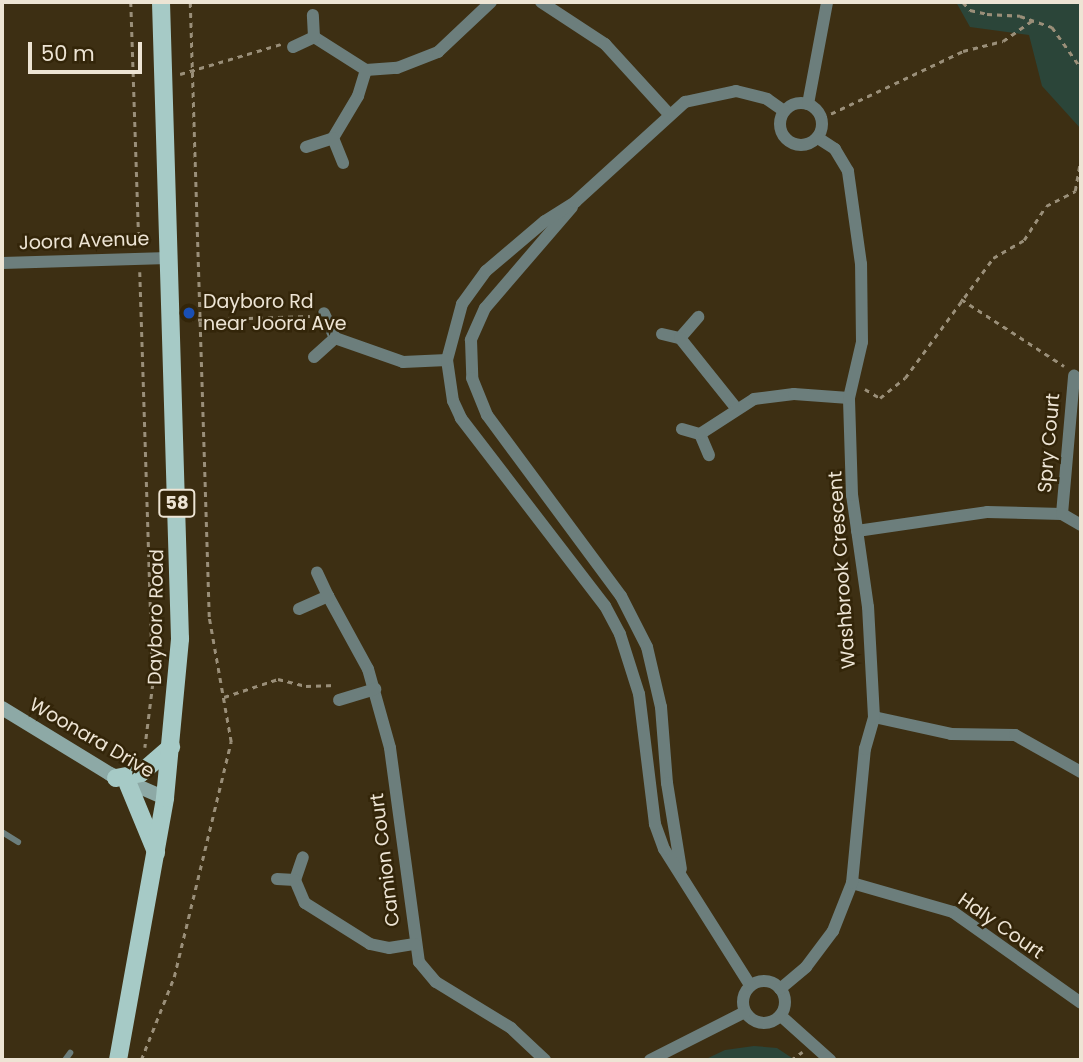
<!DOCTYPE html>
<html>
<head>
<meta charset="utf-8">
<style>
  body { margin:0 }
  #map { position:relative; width:1083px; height:1062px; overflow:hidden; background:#3d2f13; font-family:Poppins,sans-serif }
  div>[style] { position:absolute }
  .green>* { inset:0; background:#2b4539 }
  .path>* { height:2.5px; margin-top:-1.25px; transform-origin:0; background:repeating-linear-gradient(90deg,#9a8f79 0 5px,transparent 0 10px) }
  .lane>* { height:6px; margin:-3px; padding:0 3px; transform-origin:3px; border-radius:3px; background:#6c7e7c }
  .street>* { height:12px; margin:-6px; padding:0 6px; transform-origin:6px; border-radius:6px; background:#6c7e7c }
  .street>.ring { margin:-6px; padding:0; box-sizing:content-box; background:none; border:12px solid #6c7e7c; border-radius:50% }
  .secondary>* { height:14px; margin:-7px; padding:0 7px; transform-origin:7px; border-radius:7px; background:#8da9a6 }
  .primary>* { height:18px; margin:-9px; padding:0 9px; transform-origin:9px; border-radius:9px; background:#a6cac6 }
  .dots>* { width:19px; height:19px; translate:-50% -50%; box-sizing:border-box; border:4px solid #332509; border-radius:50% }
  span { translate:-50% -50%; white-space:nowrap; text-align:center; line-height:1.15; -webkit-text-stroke:5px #332509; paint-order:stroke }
  .shield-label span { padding:2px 5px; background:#332509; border:2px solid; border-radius:5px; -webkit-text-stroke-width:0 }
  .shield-label { font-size:18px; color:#ede4d4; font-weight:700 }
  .street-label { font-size:19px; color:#ede4d4 }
  .poi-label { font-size:19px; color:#ede4d4 }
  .left { translate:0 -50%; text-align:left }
  .frame { position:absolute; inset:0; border:4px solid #ede4d4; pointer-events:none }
  .scale { position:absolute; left:28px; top:42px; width:114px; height:32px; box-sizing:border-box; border:4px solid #ede4d4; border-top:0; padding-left:9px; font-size:21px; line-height:24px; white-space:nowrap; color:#ede4d4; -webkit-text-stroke:5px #332509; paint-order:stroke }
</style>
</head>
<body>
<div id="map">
  <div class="green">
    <div style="clip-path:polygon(956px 2px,1081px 2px,1081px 129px,1042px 86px,1029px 35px,970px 27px)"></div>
    <div style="clip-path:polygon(754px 1046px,777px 1048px,795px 1060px,704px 1060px,725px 1050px)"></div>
  </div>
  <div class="path">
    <div style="left:131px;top:2px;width:243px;rotate:88.1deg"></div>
    <div style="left:963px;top:2px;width:11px;rotate:49deg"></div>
    <div style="left:970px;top:10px;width:17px;rotate:13deg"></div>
    <div style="left:987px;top:14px;width:33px;rotate:3deg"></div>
    <div style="left:1020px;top:16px;width:34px;rotate:19deg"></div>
    <div style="left:1052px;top:27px;width:50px;rotate:54.7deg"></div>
    <div style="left:180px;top:74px;width:105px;rotate:-16.5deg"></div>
    <div style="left:822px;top:118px;width:156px;rotate:-25.4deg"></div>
    <div style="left:963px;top:51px;width:41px;rotate:-14deg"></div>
    <div style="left:1003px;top:41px;width:37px;rotate:-35deg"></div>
    <div style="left:140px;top:272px;width:412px;rotate:88.2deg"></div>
    <div style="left:153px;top:684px;width:64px;rotate:97.1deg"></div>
    <div style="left:961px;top:299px;width:123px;rotate:33deg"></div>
    <div style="left:188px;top:320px;width:122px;rotate:-1.9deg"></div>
    <div style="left:865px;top:389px;width:17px;rotate:31deg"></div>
    <div style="left:880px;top:398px;width:32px;rotate:-39deg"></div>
    <div style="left:905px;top:378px;width:149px;rotate:-53.7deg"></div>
    <div style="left:993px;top:258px;width:36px;rotate:-30deg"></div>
    <div style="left:1024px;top:240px;width:40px;rotate:-57.1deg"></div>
    <div style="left:1046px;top:206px;width:33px;rotate:-27deg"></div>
    <div style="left:1075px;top:191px;width:35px;rotate:-80deg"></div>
    <div style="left:224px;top:697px;width:57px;rotate:-18.4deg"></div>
    <div style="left:278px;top:679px;width:29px;rotate:14deg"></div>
    <div style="left:306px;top:686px;width:30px;rotate:-2deg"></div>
    <div style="left:141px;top:1060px;width:89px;rotate:-68.3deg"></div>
    <div style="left:174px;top:977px;width:242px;rotate:-76.4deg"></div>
    <div style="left:231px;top:742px;width:127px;rotate:-100deg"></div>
    <div style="left:209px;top:617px;width:615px;rotate:-91.77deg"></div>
    <div style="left:791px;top:1060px;width:14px;rotate:-36deg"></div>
  </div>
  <div class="lane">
    <div style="left:2px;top:832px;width:19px;rotate:32deg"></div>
    <div style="left:65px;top:1060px;width:9px;rotate:-54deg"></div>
  </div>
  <div class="street">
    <div style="left:541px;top:2px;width:77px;rotate:33.3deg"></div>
    <div style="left:605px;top:44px;width:95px;rotate:47.6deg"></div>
    <div style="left:314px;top:37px;width:62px;rotate:32.4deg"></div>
    <div style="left:366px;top:70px;width:31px;rotate:-4deg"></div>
    <div style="left:397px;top:68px;width:44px;rotate:-21.3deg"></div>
    <div style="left:438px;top:52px;width:73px;rotate:-43.3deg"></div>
    <div style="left:293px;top:47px;width:23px;rotate:-25deg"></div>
    <div style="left:314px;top:37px;width:22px;rotate:-93deg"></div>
    <div class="ring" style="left:780px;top:103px;width:30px;height:30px"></div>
    <div style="left:808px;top:104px;width:104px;rotate:-79.4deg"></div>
    <div style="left:333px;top:138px;width:49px;rotate:-59.2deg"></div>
    <div style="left:358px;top:96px;width:27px;rotate:-73deg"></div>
    <div style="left:306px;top:147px;width:28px;rotate:-18deg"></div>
    <div style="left:333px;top:138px;width:27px;rotate:68deg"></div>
    <div style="left:572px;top:207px;width:133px;rotate:130.7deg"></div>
    <div style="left:485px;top:308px;width:35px;rotate:114deg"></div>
    <div style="left:471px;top:340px;width:38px;rotate:88deg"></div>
    <div style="left:472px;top:378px;width:40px;rotate:68deg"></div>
    <div style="left:487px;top:415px;width:225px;rotate:53.5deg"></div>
    <div style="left:621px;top:596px;width:57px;rotate:63deg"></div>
    <div style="left:647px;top:647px;width:62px;rotate:76.9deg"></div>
    <div style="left:661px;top:707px;width:76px;rotate:85.5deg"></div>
    <div style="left:667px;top:783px;width:87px;rotate:80.8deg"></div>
    <div style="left:2px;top:263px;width:166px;rotate:-1.7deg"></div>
    <div style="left:662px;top:334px;width:18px;rotate:13deg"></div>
    <div style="left:680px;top:338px;width:28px;rotate:-49deg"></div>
    <div style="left:335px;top:338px;width:72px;rotate:19.4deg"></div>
    <div style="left:403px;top:362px;width:44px;rotate:-2.6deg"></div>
    <div style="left:680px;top:338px;width:90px;rotate:51.3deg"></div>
    <div style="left:314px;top:357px;width:28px;rotate:-42deg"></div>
    <div style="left:335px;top:338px;width:27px;rotate:-114deg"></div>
    <div style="left:682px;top:429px;width:19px;rotate:16deg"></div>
    <div style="left:700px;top:434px;width:23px;rotate:67deg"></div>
    <div style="left:700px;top:434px;width:64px;rotate:-32.9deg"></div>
    <div style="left:754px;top:399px;width:40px;rotate:-7.1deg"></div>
    <div style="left:794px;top:394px;width:55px;rotate:4.2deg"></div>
    <div style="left:1062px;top:514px;width:139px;rotate:-85deg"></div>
    <div style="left:857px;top:531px;width:131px;rotate:-8.3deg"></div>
    <div style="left:987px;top:512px;width:75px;rotate:1.5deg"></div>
    <div style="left:1062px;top:514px;width:22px;rotate:30deg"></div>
    <div style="left:328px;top:596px;width:83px;rotate:61.3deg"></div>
    <div style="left:368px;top:669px;width:82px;rotate:74.4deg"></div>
    <div style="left:390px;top:748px;width:216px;rotate:82.3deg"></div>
    <div style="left:419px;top:962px;width:26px;rotate:50deg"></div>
    <div style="left:436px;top:982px;width:88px;rotate:31.5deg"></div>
    <div style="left:511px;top:1028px;width:47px;rotate:43.3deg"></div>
    <div style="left:299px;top:609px;width:32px;rotate:-24deg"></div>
    <div style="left:328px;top:596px;width:26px;rotate:-115deg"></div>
    <div style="left:339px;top:700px;width:38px;rotate:-17deg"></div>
    <div style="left:874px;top:717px;width:79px;rotate:12.4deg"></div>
    <div style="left:951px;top:734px;width:64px;rotate:0.9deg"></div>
    <div style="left:1015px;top:735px;width:76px;rotate:29.3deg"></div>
    <div style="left:277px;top:879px;width:18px;rotate:3deg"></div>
    <div style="left:295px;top:880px;width:24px;rotate:-71deg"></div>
    <div style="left:295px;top:880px;width:25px;rotate:67deg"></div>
    <div style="left:305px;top:903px;width:77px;rotate:32.2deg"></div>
    <div style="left:370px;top:944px;width:19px;rotate:12deg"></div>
    <div style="left:389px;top:948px;width:26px;rotate:-9deg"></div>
    <div style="left:852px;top:883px;width:105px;rotate:16deg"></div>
    <div style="left:953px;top:912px;width:157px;rotate:35.4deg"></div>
    <div class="ring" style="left:743px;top:981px;width:30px;height:30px"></div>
    <div style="left:750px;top:985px;width:161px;rotate:-122.3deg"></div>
    <div style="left:664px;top:849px;width:27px;rotate:-110deg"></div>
    <div style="left:655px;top:824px;width:131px;rotate:-97deg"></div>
    <div style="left:639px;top:694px;width:63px;rotate:-107.6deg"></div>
    <div style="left:620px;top:634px;width:32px;rotate:-118deg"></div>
    <div style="left:605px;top:606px;width:237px;rotate:-127.5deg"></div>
    <div style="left:461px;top:418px;width:19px;rotate:-115deg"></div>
    <div style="left:453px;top:401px;width:41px;rotate:-98.3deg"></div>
    <div style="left:447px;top:360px;width:58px;rotate:-75deg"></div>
    <div style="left:462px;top:304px;width:41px;rotate:-54deg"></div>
    <div style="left:486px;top:271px;width:77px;rotate:-40.3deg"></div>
    <div style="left:545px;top:221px;width:36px;rotate:-32deg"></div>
    <div style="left:575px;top:202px;width:149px;rotate:-42.3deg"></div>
    <div style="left:685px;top:102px;width:52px;rotate:-12.2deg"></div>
    <div style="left:736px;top:91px;width:32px;rotate:14deg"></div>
    <div style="left:767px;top:99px;width:21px;rotate:35deg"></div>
    <div style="left:780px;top:989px;width:34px;rotate:-40deg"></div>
    <div style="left:806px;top:967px;width:45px;rotate:-53.1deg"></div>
    <div style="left:833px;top:931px;width:52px;rotate:-68.4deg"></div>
    <div style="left:852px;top:883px;width:135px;rotate:-84.5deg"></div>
    <div style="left:865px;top:749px;width:33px;rotate:-74deg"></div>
    <div style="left:874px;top:717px;width:110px;rotate:-93.1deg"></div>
    <div style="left:868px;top:607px;width:113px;rotate:-98.1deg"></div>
    <div style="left:852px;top:495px;width:97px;rotate:-91.8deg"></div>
    <div style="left:849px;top:398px;width:57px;rotate:-76.9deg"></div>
    <div style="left:862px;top:342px;width:78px;rotate:-90.7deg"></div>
    <div style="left:861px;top:264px;width:94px;rotate:-98deg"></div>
    <div style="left:848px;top:171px;width:26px;rotate:-121deg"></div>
    <div style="left:835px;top:149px;width:20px;rotate:-147deg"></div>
    <div style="left:781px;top:1016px;width:66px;rotate:41.9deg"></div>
    <div style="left:650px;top:1060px;width:106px;rotate:-26.8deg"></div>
  </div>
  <div class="secondary">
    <div style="left:2px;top:708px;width:127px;rotate:31.4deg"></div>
    <div style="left:110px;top:774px;width:60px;rotate:23.6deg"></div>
  </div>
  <div class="primary">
    <div style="left:116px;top:778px;width:25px;rotate:-11deg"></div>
    <div style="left:141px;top:773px;width:40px;rotate:-41deg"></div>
    <div style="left:128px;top:784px;width:74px;rotate:67.6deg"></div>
    <div style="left:118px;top:1060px;width:266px;rotate:-79.8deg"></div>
    <div style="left:165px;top:798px;width:160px;rotate:-84.6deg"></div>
    <div style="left:180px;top:639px;width:637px;rotate:-91.71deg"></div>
  </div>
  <div class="dots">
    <div style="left:189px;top:313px;background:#1a4fb4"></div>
  </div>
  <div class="shield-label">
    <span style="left:177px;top:503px">58</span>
  </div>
  <div class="street-label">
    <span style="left:84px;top:241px;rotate:-2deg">Joora Avenue</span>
    <span style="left:1049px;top:443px;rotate:-85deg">Spry Court</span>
    <span style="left:842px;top:570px;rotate:-94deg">Washbrook Crescent</span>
    <span style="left:156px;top:617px;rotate:-89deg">Dayboro Road</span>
    <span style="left:92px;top:738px;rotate:30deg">Woonara Drive</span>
    <span style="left:385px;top:860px;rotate:-97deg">Camion Court</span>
    <span style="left:1001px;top:926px;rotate:35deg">Haly Court</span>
  </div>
  <div class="poi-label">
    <span class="left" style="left:203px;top:313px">Dayboro Rd<br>near Joora Ave</span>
  </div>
  <div class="frame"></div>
  <div class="scale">50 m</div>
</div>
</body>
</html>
